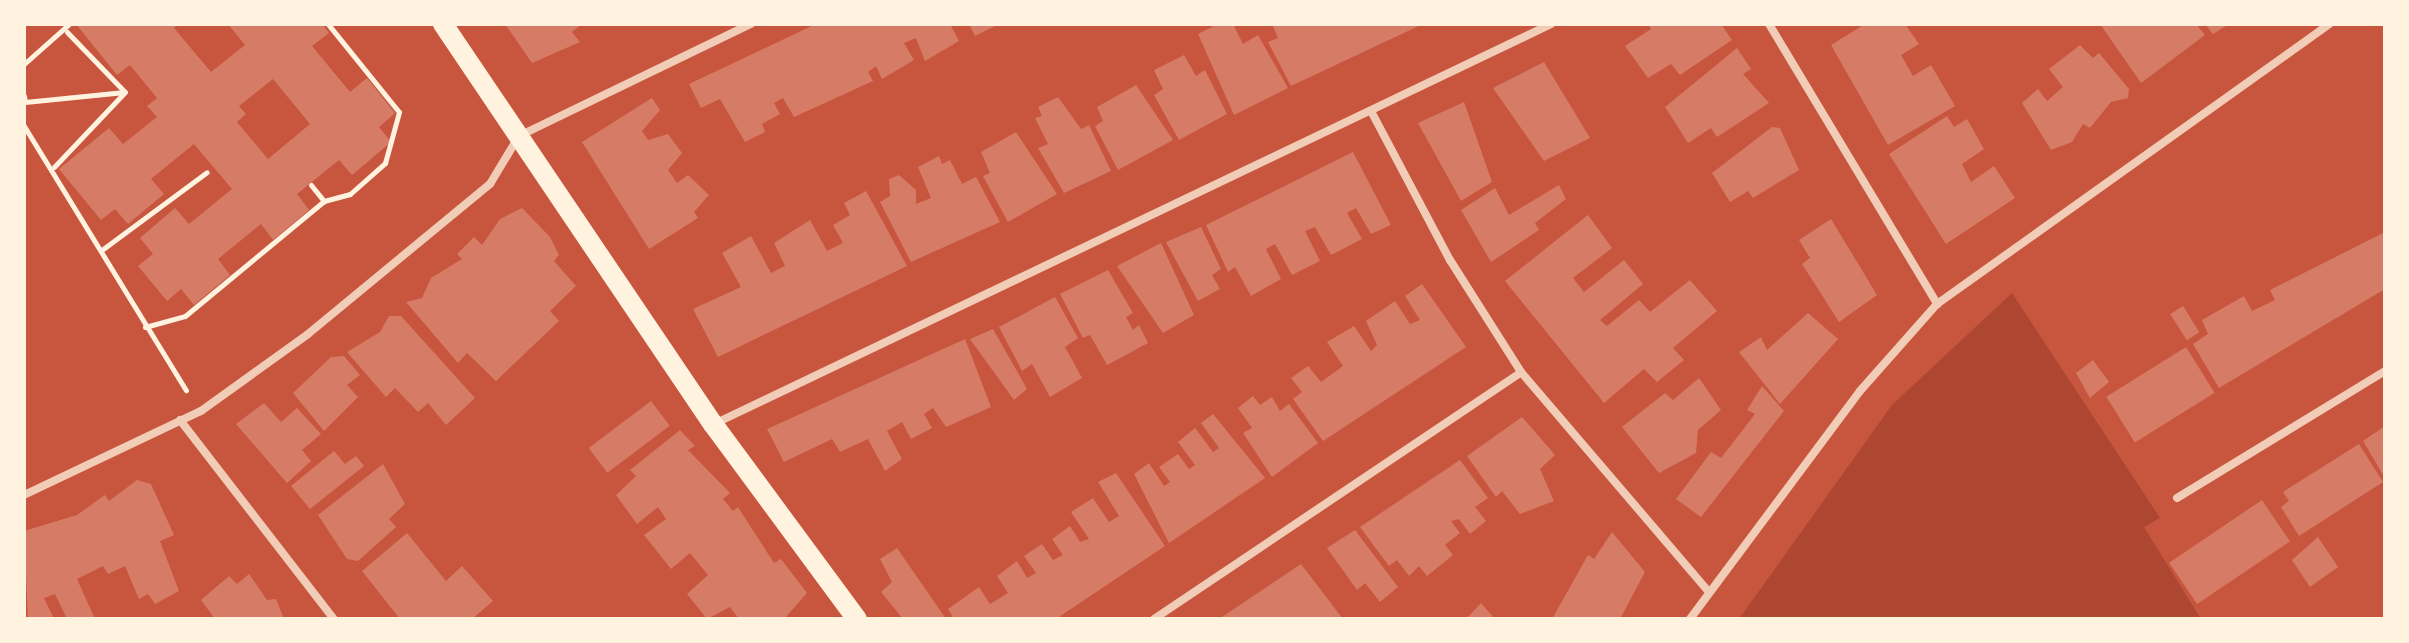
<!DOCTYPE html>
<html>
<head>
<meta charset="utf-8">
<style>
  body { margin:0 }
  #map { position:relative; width:2409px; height:643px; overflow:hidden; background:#c8553d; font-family:"DM Sans",sans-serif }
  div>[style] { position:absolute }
  .green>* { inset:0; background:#ae4732 }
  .building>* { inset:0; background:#d67c66; transform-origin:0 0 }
  .path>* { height:5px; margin:-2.5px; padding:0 2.5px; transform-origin:2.5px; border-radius:2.5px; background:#fff3e0 }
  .minor>* { height:8px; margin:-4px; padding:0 4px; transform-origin:4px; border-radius:4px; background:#f1ccb7 }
  .primary>* { height:20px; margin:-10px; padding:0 10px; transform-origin:10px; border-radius:10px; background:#fff3e0 }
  span { translate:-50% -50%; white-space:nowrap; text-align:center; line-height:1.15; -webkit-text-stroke:6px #fff3e0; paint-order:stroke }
  .frame { position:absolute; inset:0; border:26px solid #fff3e0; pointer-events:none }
</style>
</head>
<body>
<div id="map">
  <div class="green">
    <div style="clip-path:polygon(2012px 293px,2160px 518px,2144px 527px,2201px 619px,1739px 619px,1892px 405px)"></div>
  </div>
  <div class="building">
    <div style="clip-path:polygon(evenodd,76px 24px,179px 24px,174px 28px,211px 72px,245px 45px,228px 24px,322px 24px,329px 33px,312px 46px,350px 92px,367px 78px,395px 113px,379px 127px,391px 142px,352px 175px,339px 160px,297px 194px,309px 210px,273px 240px,261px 224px,218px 259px,230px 275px,194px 305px,181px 289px,167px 301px,138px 266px,153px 254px,140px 238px,175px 208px,189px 224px,232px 189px,194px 144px,151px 179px,164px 194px,128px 224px,115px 209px,101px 220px,59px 169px,109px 128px,123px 144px,157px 117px,147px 106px,157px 98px,130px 65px,117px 75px,76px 24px,273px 79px,310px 124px,268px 159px,237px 122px,246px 114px,239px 106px,273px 79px)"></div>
    <div style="clip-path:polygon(505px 24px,582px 24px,572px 32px,580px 42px,532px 63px)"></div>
    <div style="clip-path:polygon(816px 24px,950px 24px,959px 41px,925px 61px,916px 38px,904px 43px,914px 60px,882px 79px,876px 66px,868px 72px,873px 81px,794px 117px,783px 98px,774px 103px,780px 114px,762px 124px,765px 132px,745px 142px,720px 99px,701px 108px,689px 84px)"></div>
    <div style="clip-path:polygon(969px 24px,999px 24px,975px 36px)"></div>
    <div style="clip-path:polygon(1218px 24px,1233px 24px,1243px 44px,1258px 35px,1288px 88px,1234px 115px,1198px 34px)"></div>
    <div style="clip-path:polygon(1272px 24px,1423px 24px,1291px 86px,1268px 42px,1278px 38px)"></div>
    <div style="clip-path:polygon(1648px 24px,1721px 24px,1732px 40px,1680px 75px,1671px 64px,1648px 78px,1625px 46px,1651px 29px)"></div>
    <div style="clip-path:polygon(1865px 24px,1905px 24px,1919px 44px,1901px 55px,1913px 76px,1931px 65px,1955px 106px,1888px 145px,1831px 45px)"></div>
    <div style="clip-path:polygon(2100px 24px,2196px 24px,2205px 35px,2141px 83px)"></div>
    <div style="clip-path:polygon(2205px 24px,2229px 24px,2213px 34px)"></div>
    <div style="clip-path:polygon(2080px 45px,2093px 58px,2099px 53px,2129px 89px,2128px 98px,2111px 102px,2090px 128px,2083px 124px,2072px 142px,2051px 150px,2022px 103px,2038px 89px,2047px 101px,2063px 87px,2049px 69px)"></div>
    <div style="clip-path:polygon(1737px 48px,1751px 69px,1743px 74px,1769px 103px,1717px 137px,1711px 128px,1688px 143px,1665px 107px)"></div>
    <div style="clip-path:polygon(1184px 55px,1196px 76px,1205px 70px,1227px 114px,1179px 140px,1154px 95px,1163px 89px,1154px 70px)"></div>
    <div style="clip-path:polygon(1544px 62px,1590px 138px,1544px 161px,1493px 88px)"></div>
    <div style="clip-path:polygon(1136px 85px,1173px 140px,1118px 170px,1095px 126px,1103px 121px,1097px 107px)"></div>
    <div style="clip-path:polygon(1058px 97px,1081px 129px,1089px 125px,1111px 171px,1064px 193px,1038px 148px,1048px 144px,1035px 118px,1042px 116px,1038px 107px)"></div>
    <div style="clip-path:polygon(652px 98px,660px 110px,642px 131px,648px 140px,668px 134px,682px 153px,668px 170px,677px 183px,688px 175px,709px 195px,694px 212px,698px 218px,649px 249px,582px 142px)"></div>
    <div style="clip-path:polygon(1464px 102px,1492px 182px,1461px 201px,1418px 123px)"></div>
    <div style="clip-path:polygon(1947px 116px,1954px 127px,1967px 119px,1984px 149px,1962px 164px,1971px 182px,1994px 166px,2015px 198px,1946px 244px,1889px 154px)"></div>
    <div style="clip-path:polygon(1772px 127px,1780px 128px,1799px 170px,1753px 198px,1748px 191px,1730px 202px,1712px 173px)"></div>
    <div style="clip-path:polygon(1016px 132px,1057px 194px,1008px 222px,983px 176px,990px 173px,981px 152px)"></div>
    <div style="clip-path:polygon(1353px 152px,1391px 225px,1371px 234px,1356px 208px,1347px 213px,1362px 239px,1331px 255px,1315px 227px,1305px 231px,1320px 261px,1292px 275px,1275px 244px,1266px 249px,1281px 279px,1251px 296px,1235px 267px,1228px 272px,1206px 225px)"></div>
    <div style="clip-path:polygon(939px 156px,942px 164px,950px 160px,962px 184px,976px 177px,1000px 222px,911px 262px,880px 202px,890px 196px,889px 179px,899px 175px,916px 190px,916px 204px,931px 198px,918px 167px)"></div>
    <div style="clip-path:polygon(1559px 185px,1566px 199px,1535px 223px,1539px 230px,1491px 262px,1461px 210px,1495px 188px,1509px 215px)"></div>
    <div style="clip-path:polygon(866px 191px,907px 266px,718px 357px,693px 309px,741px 287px,722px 253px,751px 236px,771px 273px,785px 266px,774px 243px,810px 220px,827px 251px,843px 243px,833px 225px,850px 215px,844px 203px)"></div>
    <div style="clip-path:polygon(522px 208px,550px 237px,559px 255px,554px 261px,576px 286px,550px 311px,559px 321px,496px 381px,467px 353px,458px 363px,406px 302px,422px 298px,431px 278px,462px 259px,457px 254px,474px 237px,482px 245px,500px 219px)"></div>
    <div style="clip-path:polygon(1588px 215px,1612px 248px,1573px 278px,1584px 292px,1624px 260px,1643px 284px,1600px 320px,1607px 326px,1639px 300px,1650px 312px,1690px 280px,1717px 311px,1673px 348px,1684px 360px,1657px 382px,1644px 369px,1604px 403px,1505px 281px)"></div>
    <div style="clip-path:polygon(1831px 219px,1877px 295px,1839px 322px,1802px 264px,1810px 258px,1799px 240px)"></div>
    <div style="clip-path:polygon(1201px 227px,1221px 269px,1212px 275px,1220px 289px,1198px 301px,1166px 242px)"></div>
    <div style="clip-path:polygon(2385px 232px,2385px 289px,2219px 388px,2193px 344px,2208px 334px,2202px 320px,2244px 296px,2252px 311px,2275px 300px,2270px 290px)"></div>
    <div style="clip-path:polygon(1161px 243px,1194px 315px,1163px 333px,1117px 266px)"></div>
    <div style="clip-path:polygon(1108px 270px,1133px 313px,1126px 317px,1133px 330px,1139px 325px,1148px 343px,1107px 365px,1090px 335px,1083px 338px,1060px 294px)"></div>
    <div style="clip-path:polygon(1422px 284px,1466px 347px,1323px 441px,1293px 399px,1302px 392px,1291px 378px,1308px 366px,1321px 382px,1343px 366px,1327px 342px,1354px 326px,1371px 351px,1377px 345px,1366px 321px,1395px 301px,1410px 324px,1420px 320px,1405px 296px)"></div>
    <div style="clip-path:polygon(1055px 297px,1078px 338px,1065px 347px,1082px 378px,1050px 397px,1032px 364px,1022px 371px,999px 327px)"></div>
    <div style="left:2183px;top:306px;width:31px;height:15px;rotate:58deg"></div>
    <div style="clip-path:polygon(1808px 313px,1838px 339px,1780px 404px,1739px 352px,1761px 337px,1767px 350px)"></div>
    <div style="clip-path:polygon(389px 316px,401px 316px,475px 398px,446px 425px,428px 403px,418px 412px,395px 388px,386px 397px,347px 352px,380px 332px)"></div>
    <div style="clip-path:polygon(993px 329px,1027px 389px,1014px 400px,970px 339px)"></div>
    <div style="clip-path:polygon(965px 339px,991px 407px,946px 427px,933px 408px,924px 414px,932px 428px,911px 439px,902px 422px,887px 431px,902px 459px,885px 471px,868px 439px,840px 452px,832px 439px,784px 462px,767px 429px)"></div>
    <div style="left:2186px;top:347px;width:54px;height:94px;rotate:58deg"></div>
    <div style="clip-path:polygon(344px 356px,360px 375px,347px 385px,358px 397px,324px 431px,293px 393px,331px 357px)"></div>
    <div style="clip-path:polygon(2093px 360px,2109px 382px,2090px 398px,2076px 373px)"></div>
    <div style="clip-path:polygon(1699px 378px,1721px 410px,1698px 430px,1696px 453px,1659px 473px,1622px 427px,1665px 393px,1673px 400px)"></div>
    <div style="clip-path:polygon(1762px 386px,1784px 411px,1701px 517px,1676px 499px,1711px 452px,1721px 458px,1755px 414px,1747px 410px)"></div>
    <div style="clip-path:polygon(1253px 396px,1260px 405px,1272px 397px,1280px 411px,1289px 404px,1318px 443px,1272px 477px,1243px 433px,1252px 428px,1238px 408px)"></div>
    <div style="left:651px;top:401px;width:31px;height:78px;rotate:53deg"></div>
    <div style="clip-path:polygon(264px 403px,281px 422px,297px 408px,321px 434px,302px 450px,311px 461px,287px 483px,236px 424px)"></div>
    <div style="clip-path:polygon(1213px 414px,1265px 478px,1169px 543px,1134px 474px,1149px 463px,1164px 486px,1170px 482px,1159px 467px,1178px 454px,1189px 469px,1195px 465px,1178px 442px,1195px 428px,1213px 452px,1219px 448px,1201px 423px)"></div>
    <div style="clip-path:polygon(1522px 417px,1555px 455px,1540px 469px,1554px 501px,1520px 514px,1502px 491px,1496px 497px,1467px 456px)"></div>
    <div style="clip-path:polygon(2385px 426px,2385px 478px,2363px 441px)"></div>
    <div style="clip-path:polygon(680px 430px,695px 446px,688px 450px,730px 493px,723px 499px,733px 511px,738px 507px,774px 563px,781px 559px,807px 593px,784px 619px,739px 619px,730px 607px,707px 619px,687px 594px,708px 575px,690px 553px,671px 569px,644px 535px,666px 519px,658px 507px,637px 524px,616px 495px,636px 476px,630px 470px)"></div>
    <div style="clip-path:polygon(2359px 444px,2383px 482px,2299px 536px,2281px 507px,2289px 501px,2283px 492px)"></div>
    <div style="clip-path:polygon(334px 451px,345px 464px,356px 456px,364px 466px,310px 509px,291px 486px)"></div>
    <div style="clip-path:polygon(1460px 460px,1488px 498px,1475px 507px,1486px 521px,1470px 534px,1459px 519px,1451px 521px,1460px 533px,1445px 545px,1453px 555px,1427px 576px,1419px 566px,1409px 576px,1397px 560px,1389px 566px,1360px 527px)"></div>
    <div style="clip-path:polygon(383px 464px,405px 504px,389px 519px,396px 527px,358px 561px,347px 559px,318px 515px)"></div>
    <div style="clip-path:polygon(1116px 473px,1165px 546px,1056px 619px,954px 619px,948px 609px,979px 587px,990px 604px,1008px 593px,997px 576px,1017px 561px,1027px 578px,1036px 573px,1024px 556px,1042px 544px,1053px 560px,1063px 555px,1052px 539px,1070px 526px,1080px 542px,1089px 539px,1071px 512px,1093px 498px,1109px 522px,1119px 516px,1098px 482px)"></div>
    <div style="clip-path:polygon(137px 480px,151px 484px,174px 535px,160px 541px,179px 591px,155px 604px,148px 594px,139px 599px,125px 566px,108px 574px,103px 566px,77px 579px,95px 619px,67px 619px,55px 594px,44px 598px,54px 619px,28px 619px,24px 531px,77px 515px,105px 495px,109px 501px)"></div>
    <div style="left:2262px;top:500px;width:50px;height:112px;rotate:56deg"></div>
    <div style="clip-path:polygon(1355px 530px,1398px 587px,1380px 602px,1365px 583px,1357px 590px,1327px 548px)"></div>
    <div style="clip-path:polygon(1612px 532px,1645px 572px,1620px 619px,1552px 619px,1588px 555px,1594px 559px)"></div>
    <div style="clip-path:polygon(407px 533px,446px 581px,462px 566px,493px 601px,472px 619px,400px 619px,362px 571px)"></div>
    <div style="clip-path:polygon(2318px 537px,2338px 567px,2310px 587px,2292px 560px)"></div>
    <div style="clip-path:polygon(897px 548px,946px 619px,903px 619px,881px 592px,892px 582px,880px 559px)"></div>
    <div style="clip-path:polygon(1301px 564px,1343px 619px,1219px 619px)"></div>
    <div style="clip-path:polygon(249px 574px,267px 600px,276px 599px,284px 619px,215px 619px,201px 600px,229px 576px,237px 584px)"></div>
    <div style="clip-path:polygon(1481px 603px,1495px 619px,1466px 619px)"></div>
  </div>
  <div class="path">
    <div style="left:67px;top:32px;width:83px;rotate:46deg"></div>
    <div style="left:24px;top:64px;width:60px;rotate:-41.6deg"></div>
    <div style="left:24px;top:96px;width:6px;rotate:81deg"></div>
    <div style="left:25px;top:102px;width:100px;rotate:-5.7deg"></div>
    <div style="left:125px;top:92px;width:103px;rotate:133.4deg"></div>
    <div style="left:24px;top:126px;width:310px;rotate:58.5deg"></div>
    <div style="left:311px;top:185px;width:21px;rotate:51deg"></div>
    <div style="left:103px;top:249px;width:129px;rotate:-36.5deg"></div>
    <div style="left:145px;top:327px;width:41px;rotate:-15.4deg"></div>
    <div style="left:185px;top:316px;width:180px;rotate:-39.6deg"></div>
    <div style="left:324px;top:201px;width:27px;rotate:-15deg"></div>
    <div style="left:350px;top:194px;width:47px;rotate:-41.5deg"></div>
    <div style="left:385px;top:163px;width:53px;rotate:-74.6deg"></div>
    <div style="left:399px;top:112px;width:113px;rotate:-128.9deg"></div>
  </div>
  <div class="minor">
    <div style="left:1769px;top:24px;width:327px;rotate:59deg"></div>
    <div style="left:1371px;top:111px;width:169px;rotate:62.1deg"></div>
    <div style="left:1450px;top:260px;width:133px;rotate:57.6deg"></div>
    <div style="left:1521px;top:372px;width:288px;rotate:49.5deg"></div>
    <div style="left:180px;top:420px;width:252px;rotate:52.3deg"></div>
    <div style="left:714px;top:424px;width:928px;rotate:-25.54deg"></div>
    <div style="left:24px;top:495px;width:196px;rotate:-25.4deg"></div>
    <div style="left:201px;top:411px;width:132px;rotate:-35.7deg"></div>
    <div style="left:308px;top:334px;width:236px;rotate:-39.5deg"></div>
    <div style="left:490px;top:184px;width:56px;rotate:-58.9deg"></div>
    <div style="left:519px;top:136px;width:258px;rotate:-25.8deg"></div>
    <div style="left:2177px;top:498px;width:244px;rotate:-31.4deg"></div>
    <div style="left:1154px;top:619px;width:442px;rotate:-33.9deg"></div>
    <div style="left:1690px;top:619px;width:284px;rotate:-53.3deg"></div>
    <div style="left:1860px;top:391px;width:116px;rotate:-48.5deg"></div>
    <div style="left:1937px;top:304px;width:482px;rotate:-35.5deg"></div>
  </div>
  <div class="primary">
    <div style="left:443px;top:24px;width:483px;rotate:56deg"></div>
    <div style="left:713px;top:424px;width:242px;rotate:53.6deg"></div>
  </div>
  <div class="frame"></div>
</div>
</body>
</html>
